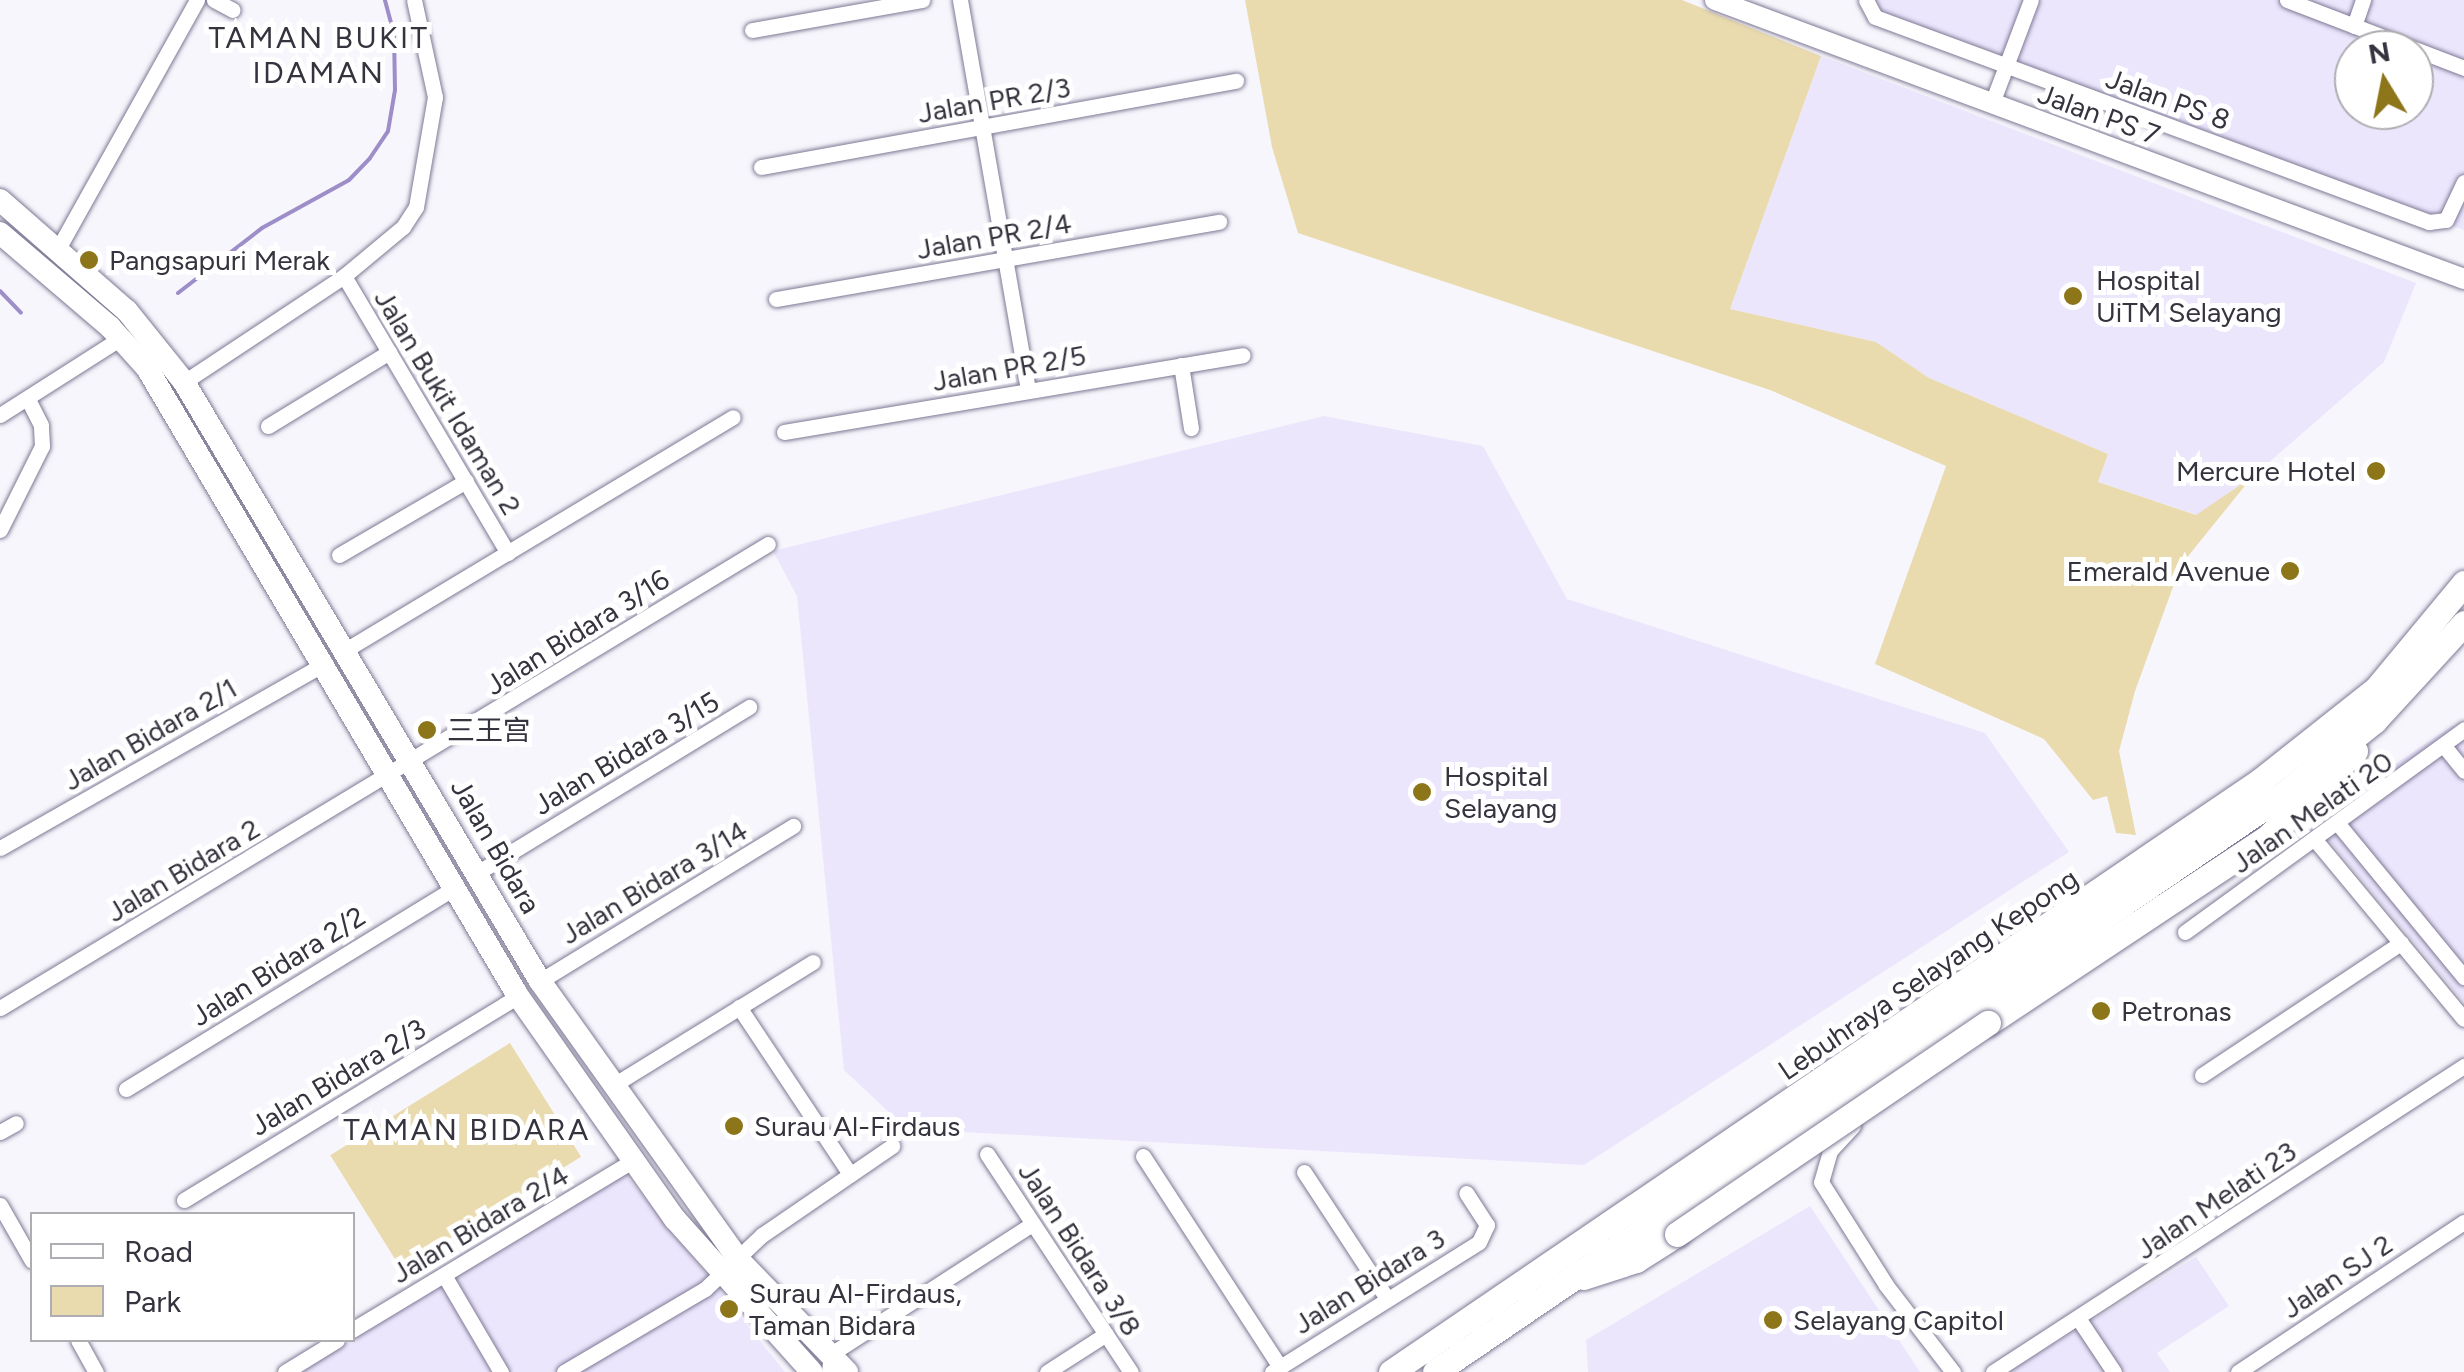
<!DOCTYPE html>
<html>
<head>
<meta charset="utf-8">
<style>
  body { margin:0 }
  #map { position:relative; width:2464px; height:1372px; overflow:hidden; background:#f7f6fc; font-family:Figtree,"Noto Sans SC",sans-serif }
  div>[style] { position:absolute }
  .built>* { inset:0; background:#ece6fd }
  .green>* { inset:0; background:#e9dbae; transform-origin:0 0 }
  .stream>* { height:4px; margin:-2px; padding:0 2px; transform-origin:2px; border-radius:2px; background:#9d8dc8 }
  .roads { filter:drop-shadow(0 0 2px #7f7894) drop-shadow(0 0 2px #7f7894) }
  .minor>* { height:15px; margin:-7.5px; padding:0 7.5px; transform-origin:7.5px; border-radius:7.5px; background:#fff }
  .tertiary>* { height:20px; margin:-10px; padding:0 10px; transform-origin:10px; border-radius:10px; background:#fff }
  .secondary>* { height:22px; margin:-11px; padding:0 11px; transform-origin:11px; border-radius:11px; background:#fff }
  .primary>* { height:25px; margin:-12.5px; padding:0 12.5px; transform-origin:12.5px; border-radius:12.5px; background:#fff }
  .bridges { filter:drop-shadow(0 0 2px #7f7894) drop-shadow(0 0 2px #7f7894) }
  .primary-bridge>* { height:25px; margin:-12.5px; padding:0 12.5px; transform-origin:12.5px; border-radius:12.5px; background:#fff }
  .dots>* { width:28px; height:28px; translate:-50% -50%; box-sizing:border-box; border:5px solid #fff; border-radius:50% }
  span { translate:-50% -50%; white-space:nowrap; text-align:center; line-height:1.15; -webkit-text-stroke:10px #fff; paint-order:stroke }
  .street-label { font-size:28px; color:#35333e }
  .poi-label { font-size:28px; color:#35333e }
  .left { translate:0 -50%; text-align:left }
  .right { translate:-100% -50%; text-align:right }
  .neighbourhood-label { font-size:30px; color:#35333e; letter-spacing:2.5px }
  .legend { position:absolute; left:30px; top:1212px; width:325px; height:130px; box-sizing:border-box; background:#fff; border:2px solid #aeadb2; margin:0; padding:12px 18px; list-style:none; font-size:30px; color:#35333e }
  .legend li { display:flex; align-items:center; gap:20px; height:50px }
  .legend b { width:50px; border:2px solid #aeadb2 }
  .north { position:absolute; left:2334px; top:30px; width:100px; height:100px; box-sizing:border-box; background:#fff; border:2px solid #aeadb2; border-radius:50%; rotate:350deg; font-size:28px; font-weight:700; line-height:40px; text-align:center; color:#35333e }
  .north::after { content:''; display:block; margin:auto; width:35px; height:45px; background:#8d751a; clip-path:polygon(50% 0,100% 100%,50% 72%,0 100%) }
</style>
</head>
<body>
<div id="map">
  <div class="built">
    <div style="clip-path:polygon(evenodd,1872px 0,2464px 0,2464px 230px,1879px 13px,1872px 0,2354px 50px,2414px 50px,2414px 110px,2354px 110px,2354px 50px)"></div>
    <div style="clip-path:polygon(1821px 56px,2416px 283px,2384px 362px,2252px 477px,2197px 515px,2098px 482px,2108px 454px,1929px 378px,1876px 342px,1730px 309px)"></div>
    <div style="clip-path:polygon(1324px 416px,1483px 446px,1567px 599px,1985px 733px,2069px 852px,1584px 1165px,907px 1129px,844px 1070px,797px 596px,773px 551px)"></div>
    <div style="clip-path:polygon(2453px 725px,2464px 739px,2464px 1002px,2312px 820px)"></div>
    <div style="clip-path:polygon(625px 1174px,785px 1372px,296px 1372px,352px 1340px)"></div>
    <div style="clip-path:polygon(1810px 1206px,1920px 1372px,1588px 1372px,1586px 1340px)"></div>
    <div style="clip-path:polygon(2196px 1257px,2229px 1306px,2157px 1353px,2170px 1372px,2008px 1372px)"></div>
  </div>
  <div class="green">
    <div style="clip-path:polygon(1245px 0,1682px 0,1821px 56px,1730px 309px,1876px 342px,1929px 378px,2108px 454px,2098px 482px,2196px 515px,2252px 477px,2181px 565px,2135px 691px,2119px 751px,2136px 835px,2116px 833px,2107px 796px,2093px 800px,2044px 739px,1875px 664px,1946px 466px,1770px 390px,1298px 233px,1272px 147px)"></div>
    <div style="left:510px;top:1043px;width:134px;height:212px;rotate:58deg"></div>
  </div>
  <div class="stream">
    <div style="left:0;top:291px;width:30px;rotate:46deg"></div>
    <div style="left:178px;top:293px;width:106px;rotate:-37.7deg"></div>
    <div style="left:262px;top:228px;width:99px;rotate:-28.9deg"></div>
    <div style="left:349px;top:180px;width:30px;rotate:-46deg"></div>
    <div style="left:370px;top:158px;width:32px;rotate:-56deg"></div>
    <div style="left:388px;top:131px;width:42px;rotate:-80.3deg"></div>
    <div style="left:395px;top:90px;width:56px;rotate:-91deg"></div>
    <div style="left:394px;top:34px;width:35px;rotate:-105deg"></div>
  </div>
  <div class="roads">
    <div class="minor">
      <div style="left:214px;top:0;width:21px;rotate:28deg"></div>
      <div style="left:960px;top:0;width:396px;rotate:80.1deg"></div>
      <div style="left:1866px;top:0;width:19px;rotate:62deg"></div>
      <div style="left:1875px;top:17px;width:591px;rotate:20.31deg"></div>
      <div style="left:2429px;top:222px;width:17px;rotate:-7deg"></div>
      <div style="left:2446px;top:220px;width:42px;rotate:-64.7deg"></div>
      <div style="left:2287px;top:0;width:190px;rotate:21deg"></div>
      <div style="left:2354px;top:26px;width:28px;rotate:-71deg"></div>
      <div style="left:752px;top:30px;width:173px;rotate:-10deg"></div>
      <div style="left:1992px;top:103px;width:110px;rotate:-69.3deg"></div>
      <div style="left:761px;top:167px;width:483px;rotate:-10.3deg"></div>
      <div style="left:59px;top:247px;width:283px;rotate:-60.8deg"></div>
      <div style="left:344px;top:276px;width:322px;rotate:59.4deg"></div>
      <div style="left:776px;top:299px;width:450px;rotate:-9.9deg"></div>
      <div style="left:1181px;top:365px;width:64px;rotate:81deg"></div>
      <div style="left:184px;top:382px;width:192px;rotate:-33.5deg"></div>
      <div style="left:344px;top:276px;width:77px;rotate:-39.7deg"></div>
      <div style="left:403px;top:227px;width:24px;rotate:-57deg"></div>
      <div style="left:416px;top:207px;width:112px;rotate:-80.2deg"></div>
      <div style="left:435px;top:97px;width:99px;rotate:-102.2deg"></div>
      <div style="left:0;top:415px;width:143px;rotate:-32.5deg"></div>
      <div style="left:268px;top:426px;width:142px;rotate:-31.4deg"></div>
      <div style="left:784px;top:432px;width:465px;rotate:-9.5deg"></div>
      <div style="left:0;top:530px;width:94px;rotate:-63.4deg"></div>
      <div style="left:42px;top:446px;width:21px;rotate:-93deg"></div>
      <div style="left:41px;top:425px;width:30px;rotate:-117deg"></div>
      <div style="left:339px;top:555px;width:147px;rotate:-30.2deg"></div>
      <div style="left:347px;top:649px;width:450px;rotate:-31deg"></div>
      <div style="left:2444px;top:746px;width:32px;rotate:51deg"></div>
      <div style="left:2339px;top:825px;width:197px;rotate:50.6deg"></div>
      <div style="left:2316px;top:841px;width:231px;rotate:50.3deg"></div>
      <div style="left:0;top:848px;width:374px;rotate:-29.6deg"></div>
      <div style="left:477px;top:873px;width:319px;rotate:-31.4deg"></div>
      <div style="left:2185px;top:932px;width:345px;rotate:-36deg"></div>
      <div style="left:540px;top:981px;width:297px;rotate:-31.5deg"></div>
      <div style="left:739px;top:1007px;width:201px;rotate:56.4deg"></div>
      <div style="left:0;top:1008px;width:897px;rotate:-31.14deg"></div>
      <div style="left:2202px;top:1075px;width:239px;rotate:-33.6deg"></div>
      <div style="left:612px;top:1086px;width:236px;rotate:-31.7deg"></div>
      <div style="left:126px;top:1089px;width:388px;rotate:-31.5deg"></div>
      <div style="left:1853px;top:1126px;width:34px;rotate:133deg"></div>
      <div style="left:1830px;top:1151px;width:32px;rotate:106deg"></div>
      <div style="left:1821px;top:1182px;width:122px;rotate:57.7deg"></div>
      <div style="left:1886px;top:1285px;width:110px;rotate:52.4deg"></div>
      <div style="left:0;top:1132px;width:18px;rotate:-29deg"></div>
      <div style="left:987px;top:1154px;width:261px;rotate:56.6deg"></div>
      <div style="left:1143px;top:1156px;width:252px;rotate:57deg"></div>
      <div style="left:1304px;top:1172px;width:149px;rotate:56.7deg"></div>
      <div style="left:184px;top:1200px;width:391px;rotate:-31.4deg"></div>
      <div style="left:0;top:1205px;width:64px;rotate:60.3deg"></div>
      <div style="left:444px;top:1275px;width:113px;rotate:59.6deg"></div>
      <div style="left:2080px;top:1321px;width:61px;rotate:56.3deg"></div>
      <div style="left:352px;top:1330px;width:327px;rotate:-31.1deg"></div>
      <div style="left:78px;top:1340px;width:37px;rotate:61deg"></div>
      <div style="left:285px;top:1372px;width:61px;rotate:-31.6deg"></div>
      <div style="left:564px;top:1372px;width:164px;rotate:-30.5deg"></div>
      <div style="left:705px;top:1289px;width:79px;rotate:-43.5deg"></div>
      <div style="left:762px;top:1235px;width:158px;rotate:-34.4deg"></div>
      <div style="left:829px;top:1372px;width:18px;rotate:-84deg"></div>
      <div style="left:831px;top:1354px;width:239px;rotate:-32.9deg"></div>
      <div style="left:1047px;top:1372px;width:70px;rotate:-32.8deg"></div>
      <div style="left:1272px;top:1372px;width:244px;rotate:-32.1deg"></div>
      <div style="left:1479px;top:1242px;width:19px;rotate:-65deg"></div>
      <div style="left:1487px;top:1225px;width:38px;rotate:-123deg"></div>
      <div style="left:1993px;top:1372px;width:562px;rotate:-33.01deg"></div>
      <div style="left:2238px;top:1372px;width:271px;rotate:-33.6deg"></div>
    </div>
    <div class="tertiary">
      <div style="left:1715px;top:0;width:799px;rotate:20.43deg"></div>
    </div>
    <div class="secondary">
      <div style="left:0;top:200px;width:169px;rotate:41.2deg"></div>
      <div style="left:127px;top:311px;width:91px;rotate:51.2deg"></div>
      <div style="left:184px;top:382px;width:697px;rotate:59.28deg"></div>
      <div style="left:540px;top:981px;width:341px;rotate:54.5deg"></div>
      <div style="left:738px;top:1259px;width:157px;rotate:46deg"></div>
      <div style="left:0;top:233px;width:145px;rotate:40.5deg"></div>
      <div style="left:110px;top:327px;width:55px;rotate:47.9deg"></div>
      <div style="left:147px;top:368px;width:729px;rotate:59.43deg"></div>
      <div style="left:518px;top:996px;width:273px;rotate:54.9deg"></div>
      <div style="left:675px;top:1219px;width:205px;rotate:48.2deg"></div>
    </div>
    <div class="primary">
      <div style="left:1988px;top:1023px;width:338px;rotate:-33.6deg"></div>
      <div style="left:2269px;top:836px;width:121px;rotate:-44.7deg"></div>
      <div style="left:1583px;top:1277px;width:56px;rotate:-17.8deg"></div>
      <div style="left:1636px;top:1260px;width:49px;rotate:-32.4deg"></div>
      <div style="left:1391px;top:1372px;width:1052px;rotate:-34.23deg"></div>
      <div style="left:2261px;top:780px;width:147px;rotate:-38.4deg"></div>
      <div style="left:2376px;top:689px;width:138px;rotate:-50.3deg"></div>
      <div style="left:1435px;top:1372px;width:1025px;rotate:-34.26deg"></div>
      <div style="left:2282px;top:795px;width:118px;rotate:-38.8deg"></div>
      <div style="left:2374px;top:721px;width:133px;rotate:-47.4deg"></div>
    </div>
  </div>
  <div class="bridges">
    <div class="primary-bridge">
      <div style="left:1677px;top:1234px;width:376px;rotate:-34.2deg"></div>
    </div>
  </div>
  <div class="dots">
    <div style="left:89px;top:260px;background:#8d751a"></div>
    <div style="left:2073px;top:296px;background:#8d751a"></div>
    <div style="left:2376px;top:471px;background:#8d751a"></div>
    <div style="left:2290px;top:571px;background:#8d751a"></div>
    <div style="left:427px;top:730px;background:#8d751a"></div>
    <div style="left:1422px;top:792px;background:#8d751a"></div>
    <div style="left:2101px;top:1011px;background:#8d751a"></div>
    <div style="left:734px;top:1126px;background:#8d751a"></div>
    <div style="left:729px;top:1309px;background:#8d751a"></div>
    <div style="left:1773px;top:1320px;background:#8d751a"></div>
  </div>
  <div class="street-label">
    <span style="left:2168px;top:99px;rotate:20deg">Jalan PS 8</span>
    <span style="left:994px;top:100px;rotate:-10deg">Jalan PR 2/3</span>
    <span style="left:2099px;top:114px;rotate:20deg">Jalan PS 7</span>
    <span style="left:994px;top:236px;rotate:-10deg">Jalan PR 2/4</span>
    <span style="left:1009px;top:368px;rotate:-10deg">Jalan PR 2/5</span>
    <span style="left:448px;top:402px;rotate:59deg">Jalan Bukit Idaman 2</span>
    <span style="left:577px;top:632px;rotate:-32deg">Jalan Bidara 3/16</span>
    <span style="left:150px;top:734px;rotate:-30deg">Jalan Bidara 2/1</span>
    <span style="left:626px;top:753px;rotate:-31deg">Jalan Bidara 3/15</span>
    <span style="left:2312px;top:812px;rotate:-35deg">Jalan Melati 20</span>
    <span style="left:496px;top:846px;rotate:60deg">Jalan Bidara</span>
    <span style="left:183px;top:870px;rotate:-31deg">Jalan Bidara 2</span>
    <span style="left:654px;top:882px;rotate:-31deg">Jalan Bidara 3/14</span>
    <span style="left:278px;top:966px;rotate:-32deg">Jalan Bidara 2/2</span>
    <span style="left:1928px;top:974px;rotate:-34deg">Lebuhraya Selayang Kepong</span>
    <span style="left:338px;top:1077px;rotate:-31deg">Jalan Bidara 2/3</span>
    <span style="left:2216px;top:1200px;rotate:-34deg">Jalan Melati 23</span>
    <span style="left:480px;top:1224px;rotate:-31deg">Jalan Bidara 2/4</span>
    <span style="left:1080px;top:1249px;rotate:57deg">Jalan Bidara 3/8</span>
    <span style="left:2337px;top:1276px;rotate:-34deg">Jalan SJ 2</span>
    <span style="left:1369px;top:1281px;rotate:-32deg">Jalan Bidara 3</span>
  </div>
  <div class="poi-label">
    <span class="left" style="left:109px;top:260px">Pangsapuri Merak</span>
    <span class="left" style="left:2096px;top:296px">Hospital<br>UiTM Selayang</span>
    <span class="right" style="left:2356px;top:471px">Mercure Hotel</span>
    <span class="right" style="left:2270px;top:571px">Emerald Avenue</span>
    <span class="left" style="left:447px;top:730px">三王宫</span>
    <span class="left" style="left:1444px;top:792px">Hospital<br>Selayang</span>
    <span class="left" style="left:2121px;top:1011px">Petronas</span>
    <span class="left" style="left:754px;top:1126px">Surau Al-Firdaus</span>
    <span class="left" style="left:749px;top:1309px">Surau Al-Firdaus,<br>Taman Bidara</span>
    <span class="left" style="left:1793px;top:1320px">Selayang Capitol</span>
  </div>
  <div class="neighbourhood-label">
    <span style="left:319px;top:55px">TAMAN BUKIT<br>IDAMAN</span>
    <span style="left:467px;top:1130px">TAMAN BIDARA</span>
  </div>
  <ul class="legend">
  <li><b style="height:12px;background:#fff"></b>Road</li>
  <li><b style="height:28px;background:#e9dbae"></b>Park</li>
  </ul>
  <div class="north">N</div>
</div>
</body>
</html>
